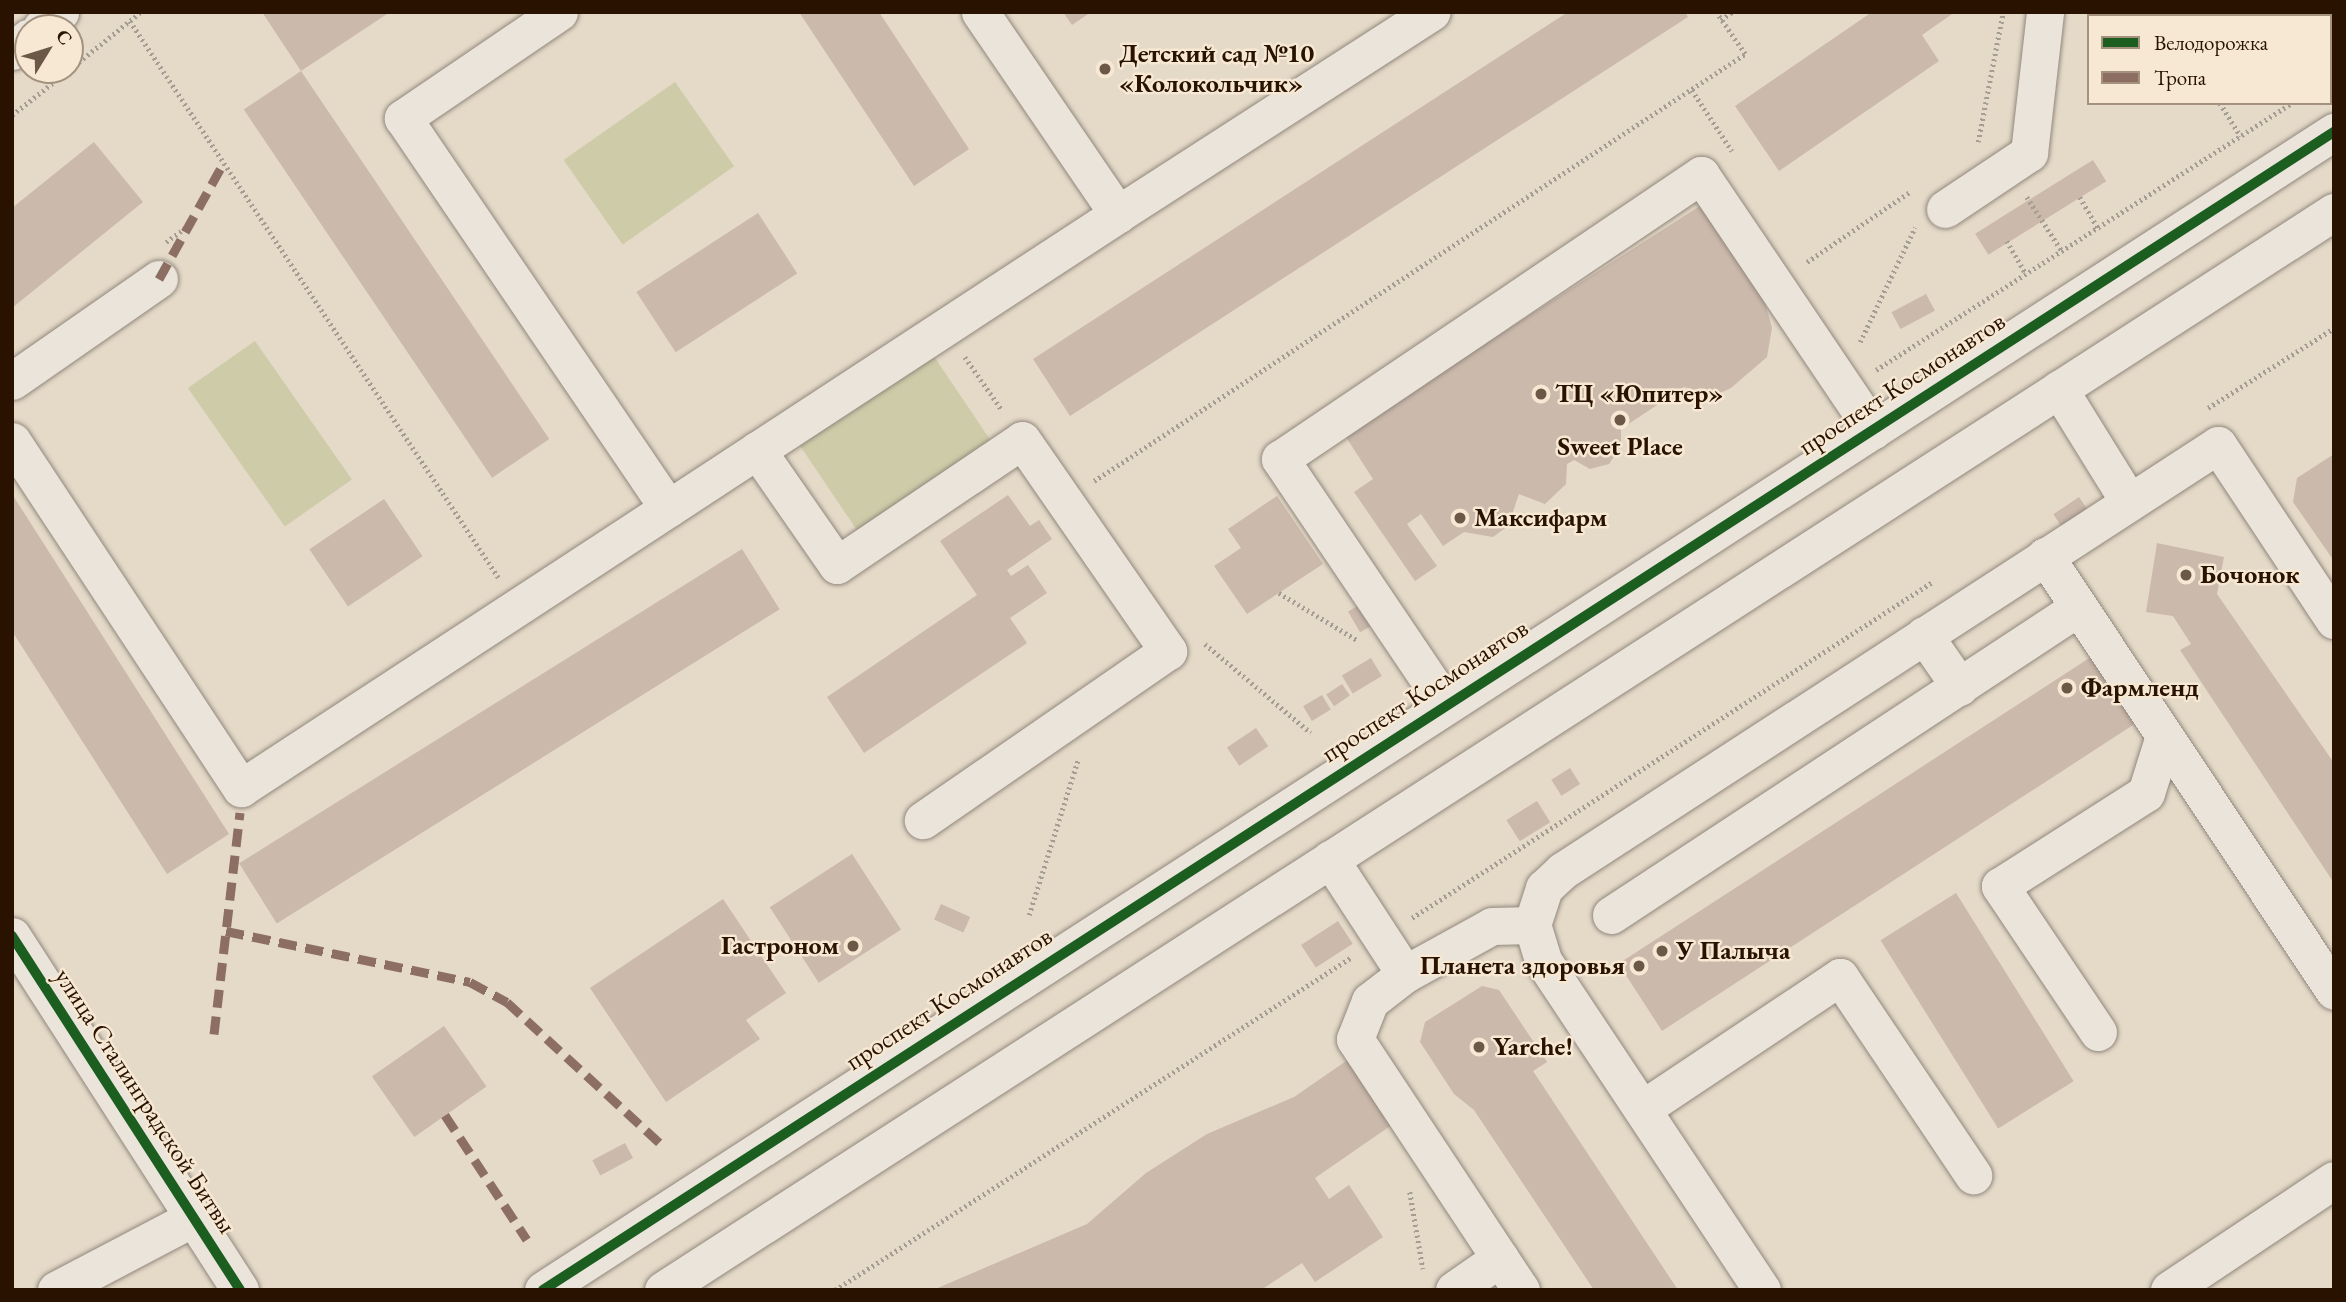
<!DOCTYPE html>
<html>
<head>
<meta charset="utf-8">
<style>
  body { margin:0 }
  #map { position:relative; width:2346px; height:1302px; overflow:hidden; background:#e5d9c8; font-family:"EB Garamond",serif }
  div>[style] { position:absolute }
  .green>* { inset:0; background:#cecba9; transform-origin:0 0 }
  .building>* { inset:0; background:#cbb9ac; transform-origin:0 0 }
  .path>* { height:4.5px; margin-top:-2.25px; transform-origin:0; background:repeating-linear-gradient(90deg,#a49d94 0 2px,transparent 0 5.5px) }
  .roads { filter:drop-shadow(0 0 2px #91887c) drop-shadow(0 0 2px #91887c) }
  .minor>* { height:37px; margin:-18.5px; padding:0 18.5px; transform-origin:18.5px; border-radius:18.5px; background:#eae4db }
  .quiet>* { height:9px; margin-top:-4.5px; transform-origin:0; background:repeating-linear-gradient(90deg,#8d6e63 0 18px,transparent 0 27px) }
  .cycleway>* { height:10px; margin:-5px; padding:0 5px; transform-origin:5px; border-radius:5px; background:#1b5e20 }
  .dots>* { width:19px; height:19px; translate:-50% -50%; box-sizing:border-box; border:4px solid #f6e8d3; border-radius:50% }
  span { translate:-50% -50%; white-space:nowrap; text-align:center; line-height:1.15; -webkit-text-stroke:5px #f6e8d3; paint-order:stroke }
  .poi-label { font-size:26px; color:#291200; font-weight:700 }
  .left { translate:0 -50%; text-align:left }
  .right { translate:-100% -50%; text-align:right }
  .street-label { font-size:26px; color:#291200 }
  .frame { position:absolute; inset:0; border:14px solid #291200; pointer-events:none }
  .legend { position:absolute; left:2087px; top:14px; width:245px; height:91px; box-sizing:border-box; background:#f6e8d3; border:2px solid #a4927f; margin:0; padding:9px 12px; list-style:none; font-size:21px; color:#291200 }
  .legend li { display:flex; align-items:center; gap:14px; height:35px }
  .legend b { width:35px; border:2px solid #a4927f }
  .north { position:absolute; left:14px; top:14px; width:70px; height:70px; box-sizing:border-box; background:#f6e8d3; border:2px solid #a4927f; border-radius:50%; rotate:52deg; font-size:19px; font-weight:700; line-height:28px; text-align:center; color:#291200 }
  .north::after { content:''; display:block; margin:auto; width:24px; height:32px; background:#6b5846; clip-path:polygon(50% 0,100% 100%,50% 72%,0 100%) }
</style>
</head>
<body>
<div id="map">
  <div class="green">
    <div style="left:675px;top:82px;width:103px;height:136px;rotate:55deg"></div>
    <div style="left:255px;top:341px;width:169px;height:82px;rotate:55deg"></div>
    <div style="left:933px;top:355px;width:104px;height:161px;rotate:56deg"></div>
  </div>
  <div class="building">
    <div style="clip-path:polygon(262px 12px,390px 12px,301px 71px)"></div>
    <div style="clip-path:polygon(799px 12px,879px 12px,969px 149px,914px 186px)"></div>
    <div style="clip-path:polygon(1063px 12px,1091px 12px,1072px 25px)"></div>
    <div style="clip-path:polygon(1568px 12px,1685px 12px,1688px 17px,1070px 416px,1033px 359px)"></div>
    <div style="clip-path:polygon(1872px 12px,1955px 12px,1922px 35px,1939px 61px,1779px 171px,1735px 106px)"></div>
    <div style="clip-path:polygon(2106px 12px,2177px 12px,2172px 16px)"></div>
    <div style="left:301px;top:71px;width:444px;height:69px;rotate:56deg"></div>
    <div style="clip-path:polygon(94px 142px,143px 202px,12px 308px,12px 208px)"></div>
    <div style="left:2093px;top:160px;width:25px;height:139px;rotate:58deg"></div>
    <div style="clip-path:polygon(1703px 204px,1763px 295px,1772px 328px,1767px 357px,1731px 388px,1716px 395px,1684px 387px,1621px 429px,1621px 446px,1609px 464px,1590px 469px,1574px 460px,1567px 464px,1566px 484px,1545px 504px,1519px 494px,1508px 526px,1493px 537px,1464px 532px,1443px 546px,1421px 514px,1407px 524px,1437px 566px,1415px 581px,1354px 492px,1373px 479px,1344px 434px)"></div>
    <div style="left:758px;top:213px;width:72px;height:145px;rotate:57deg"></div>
    <div style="left:1926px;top:294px;width:19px;height:39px;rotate:62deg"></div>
    <div style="clip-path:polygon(2334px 454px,2334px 561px,2293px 502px,2297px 478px)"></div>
    <div style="clip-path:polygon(12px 494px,229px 834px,167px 874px,12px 631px)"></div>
    <div style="clip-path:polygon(1008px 495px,1030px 526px,1039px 520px,1052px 539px,1007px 570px,1011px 576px,1028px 565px,1047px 593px,1010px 618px,1027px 643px,864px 753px,827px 697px,977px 595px,940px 541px)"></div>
    <div style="clip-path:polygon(1277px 496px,1323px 564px,1247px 614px,1214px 566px,1241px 548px,1228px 529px)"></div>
    <div style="left:2079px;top:497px;width:22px;height:31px;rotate:56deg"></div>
    <div style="left:384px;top:499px;width:69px;height:90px;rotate:56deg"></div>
    <div style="clip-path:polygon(2157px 543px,2224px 557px,2217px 594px,2334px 763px,2334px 883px,2180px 650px,2191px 644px,2173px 616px,2146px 612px)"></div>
    <div style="left:742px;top:549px;width:71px;height:593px;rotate:58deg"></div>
    <div style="left:1368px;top:600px;width:24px;height:23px;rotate:60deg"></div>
    <div style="left:2094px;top:655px;width:80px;height:567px;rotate:57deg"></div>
    <div style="left:1371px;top:658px;width:21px;height:34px;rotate:59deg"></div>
    <div style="left:1342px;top:684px;width:14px;height:19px;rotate:56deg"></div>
    <div style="left:1322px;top:695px;width:17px;height:22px;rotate:59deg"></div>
    <div style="left:1256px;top:728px;width:22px;height:35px;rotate:56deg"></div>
    <div style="left:1570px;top:768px;width:19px;height:22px;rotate:58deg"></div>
    <div style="left:1537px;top:801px;width:25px;height:36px;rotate:58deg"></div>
    <div style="left:852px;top:854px;width:90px;height:98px;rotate:57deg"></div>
    <div style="left:1956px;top:893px;width:222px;height:89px;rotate:58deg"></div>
    <div style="clip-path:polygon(723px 899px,786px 993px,746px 1020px,760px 1039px,666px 1102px,590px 988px)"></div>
    <div style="left:941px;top:904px;width:32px;height:17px;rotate:24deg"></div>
    <div style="left:1338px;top:921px;width:27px;height:44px;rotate:57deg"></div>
    <div style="clip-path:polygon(1482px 986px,1499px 990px,1547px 1062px,1533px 1071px,1678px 1290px,1594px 1290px,1474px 1110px,1454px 1094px,1420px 1042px,1425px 1022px)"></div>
    <div style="left:444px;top:1026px;width:74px;height:88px;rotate:55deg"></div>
    <div style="clip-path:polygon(1352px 1057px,1396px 1122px,1315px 1178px,1329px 1199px,1349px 1185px,1383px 1237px,1315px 1282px,1302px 1263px,1261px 1290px,933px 1290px,1087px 1224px,1146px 1173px,1207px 1134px,1294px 1097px)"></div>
    <div style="left:625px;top:1143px;width:17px;height:37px;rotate:62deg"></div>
  </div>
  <div class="path">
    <div style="left:2267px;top:12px;width:5px;rotate:53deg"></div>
    <div style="left:1721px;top:20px;width:14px;rotate:-36deg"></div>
    <div style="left:130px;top:21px;width:668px;rotate:56.48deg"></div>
    <div style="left:70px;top:69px;width:91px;rotate:-38.8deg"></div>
    <div style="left:2330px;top:79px;width:4px;rotate:-27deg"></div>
    <div style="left:1692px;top:90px;width:73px;rotate:56.7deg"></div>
    <div style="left:2220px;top:103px;width:39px;rotate:58deg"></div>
    <div style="left:12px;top:115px;width:73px;rotate:-38.3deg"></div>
    <div style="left:1978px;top:142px;width:132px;rotate:-79.1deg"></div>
    <div style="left:2027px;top:197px;width:64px;rotate:57.1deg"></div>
    <div style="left:2080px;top:197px;width:36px;rotate:60deg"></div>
    <div style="left:2007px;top:241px;width:38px;rotate:60deg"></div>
    <div style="left:166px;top:242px;width:27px;rotate:-36deg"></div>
    <div style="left:1807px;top:262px;width:126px;rotate:-34.3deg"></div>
    <div style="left:1860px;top:342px;width:127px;rotate:-64.4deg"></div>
    <div style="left:965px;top:357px;width:65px;rotate:55.1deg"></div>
    <div style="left:1876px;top:370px;width:494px;rotate:-32.7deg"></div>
    <div style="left:2208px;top:408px;width:149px;rotate:-32.4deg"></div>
    <div style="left:1094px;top:481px;width:779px;rotate:-33.26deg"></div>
    <div style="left:1745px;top:54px;width:51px;rotate:-124.6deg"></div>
    <div style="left:1279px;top:593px;width:91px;rotate:31.1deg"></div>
    <div style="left:1205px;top:644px;width:138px;rotate:40deg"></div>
    <div style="left:1029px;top:915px;width:163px;rotate:-72.5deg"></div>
    <div style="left:1412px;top:918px;width:621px;rotate:-32.85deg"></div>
    <div style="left:1410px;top:1192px;width:78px;rotate:80.4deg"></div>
    <div style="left:835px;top:1290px;width:615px;rotate:-32.79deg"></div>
  </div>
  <div class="roads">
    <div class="minor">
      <div style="left:559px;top:12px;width:189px;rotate:145.8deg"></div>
      <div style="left:403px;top:118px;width:472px;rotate:55.8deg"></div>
      <div style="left:980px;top:12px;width:245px;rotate:55.7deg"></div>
      <div style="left:1118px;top:214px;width:373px;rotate:-32.8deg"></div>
      <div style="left:41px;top:28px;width:25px;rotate:-40deg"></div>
      <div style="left:12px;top:51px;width:21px;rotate:-39deg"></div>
      <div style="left:1945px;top:209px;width:101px;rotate:-33.7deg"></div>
      <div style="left:2029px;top:153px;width:142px;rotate:-83.5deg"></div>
      <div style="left:12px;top:381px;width:179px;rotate:-34.8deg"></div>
      <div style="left:2059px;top:389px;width:133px;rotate:58.2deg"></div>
      <div style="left:12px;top:441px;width:416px;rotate:56.6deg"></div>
      <div style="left:241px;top:788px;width:1048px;rotate:-33.2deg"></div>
      <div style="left:757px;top:450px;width:140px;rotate:55.2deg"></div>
      <div style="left:837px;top:565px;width:223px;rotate:-34deg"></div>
      <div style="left:1022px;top:440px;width:257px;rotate:55.3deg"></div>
      <div style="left:1168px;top:651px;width:298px;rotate:145.4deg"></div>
      <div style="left:2045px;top:556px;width:522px;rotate:56.4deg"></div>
      <div style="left:1924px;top:635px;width:63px;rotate:55.3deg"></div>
      <div style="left:1446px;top:705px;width:297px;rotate:-124deg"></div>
      <div style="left:1280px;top:459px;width:508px;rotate:-34deg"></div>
      <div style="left:1701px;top:175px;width:308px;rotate:56deg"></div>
      <div style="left:1330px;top:859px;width:137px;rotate:56.9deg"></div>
      <div style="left:1611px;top:915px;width:546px;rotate:-33.34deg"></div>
      <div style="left:12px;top:936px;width:421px;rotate:57.2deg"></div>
      <div style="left:2098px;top:1032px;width:176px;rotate:-123.9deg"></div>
      <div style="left:2000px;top:886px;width:173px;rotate:-32.5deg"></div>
      <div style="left:2146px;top:793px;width:60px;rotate:-72.5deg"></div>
      <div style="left:1642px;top:1109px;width:238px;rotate:-33.7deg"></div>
      <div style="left:1840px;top:977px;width:239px;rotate:56.1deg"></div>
      <div style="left:56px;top:1290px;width:155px;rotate:-27.7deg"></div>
      <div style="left:543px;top:1290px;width:2133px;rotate:-32.89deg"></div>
      <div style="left:663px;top:1290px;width:1989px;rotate:-32.83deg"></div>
      <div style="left:1454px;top:1290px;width:56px;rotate:-34.8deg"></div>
      <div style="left:1521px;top:1290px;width:301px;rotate:-123.5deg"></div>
      <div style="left:1355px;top:1039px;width:41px;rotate:-68.5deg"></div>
      <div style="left:1370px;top:1001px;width:44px;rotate:-37.6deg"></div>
      <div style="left:1405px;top:974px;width:99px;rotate:-28.9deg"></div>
      <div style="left:1492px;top:926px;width:40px;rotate:-1.4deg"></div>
      <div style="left:1762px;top:1290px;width:396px;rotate:-123.6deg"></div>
      <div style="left:1543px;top:960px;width:37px;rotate:-107deg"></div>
      <div style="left:1532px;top:925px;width:39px;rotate:-72deg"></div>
      <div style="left:1544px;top:888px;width:25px;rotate:-43deg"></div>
      <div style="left:1562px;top:871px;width:782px;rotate:-33deg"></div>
      <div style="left:2218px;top:445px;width:210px;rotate:56.5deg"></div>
      <div style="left:2169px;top:1290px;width:198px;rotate:-33.7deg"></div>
    </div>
  </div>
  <div class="quiet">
    <div style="left:159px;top:279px;width:134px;rotate:-60.9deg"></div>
    <div style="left:226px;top:931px;width:249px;rotate:11.8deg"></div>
    <div style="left:470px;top:982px;width:42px;rotate:28.4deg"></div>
    <div style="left:507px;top:1002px;width:215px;rotate:42.7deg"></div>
    <div style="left:214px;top:1034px;width:223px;rotate:-83.3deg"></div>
    <div style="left:445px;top:1115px;width:149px;rotate:56.7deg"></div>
  </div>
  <div class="cycleway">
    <div style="left:12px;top:936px;width:421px;rotate:57.2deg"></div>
    <div style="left:543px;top:1290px;width:2133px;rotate:-32.89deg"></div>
  </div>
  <div class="dots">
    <div style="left:1105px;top:69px;background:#6b5846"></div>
    <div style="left:1541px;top:394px;background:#6b5846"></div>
    <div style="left:1620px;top:420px;background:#6b5846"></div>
    <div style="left:1460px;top:518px;background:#6b5846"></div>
    <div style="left:2186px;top:575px;background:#6b5846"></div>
    <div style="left:2067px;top:688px;background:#6b5846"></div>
    <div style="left:853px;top:946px;background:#6b5846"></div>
    <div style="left:1662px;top:951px;background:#6b5846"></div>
    <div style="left:1639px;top:966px;background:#6b5846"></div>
    <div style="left:1479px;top:1047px;background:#6b5846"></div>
  </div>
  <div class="poi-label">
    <span class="left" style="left:1119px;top:69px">Детский сад №10<br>«Колокольчик»</span>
    <span class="left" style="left:1555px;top:394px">ТЦ «Юпитер»</span>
    <span style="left:1620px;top:447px">Sweet Place</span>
    <span class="left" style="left:1474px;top:518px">Максифарм</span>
    <span class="left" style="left:2200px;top:575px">Бочонок</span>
    <span class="left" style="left:2081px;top:688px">Фармленд</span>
    <span class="right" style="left:839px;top:946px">Гастроном</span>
    <span class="left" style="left:1676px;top:951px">У Палыча</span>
    <span class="right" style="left:1625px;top:966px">Планета здоровья</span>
    <span class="left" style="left:1493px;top:1047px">Yarche!</span>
  </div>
  <div class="street-label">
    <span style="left:1902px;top:384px;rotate:-33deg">проспект Космонавтов</span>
    <span style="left:1425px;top:691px;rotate:-33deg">проспект Космонавтов</span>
    <span style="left:949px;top:999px;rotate:-33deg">проспект Космонавтов</span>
    <span style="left:145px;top:1101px;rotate:57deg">улица Сталинградской Битвы</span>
  </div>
  <div class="frame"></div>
  <ul class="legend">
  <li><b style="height:9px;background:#1b5e20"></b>Велодорожка</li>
  <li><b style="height:9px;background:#8d6e63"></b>Тропа</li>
  </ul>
  <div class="north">С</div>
</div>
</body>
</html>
